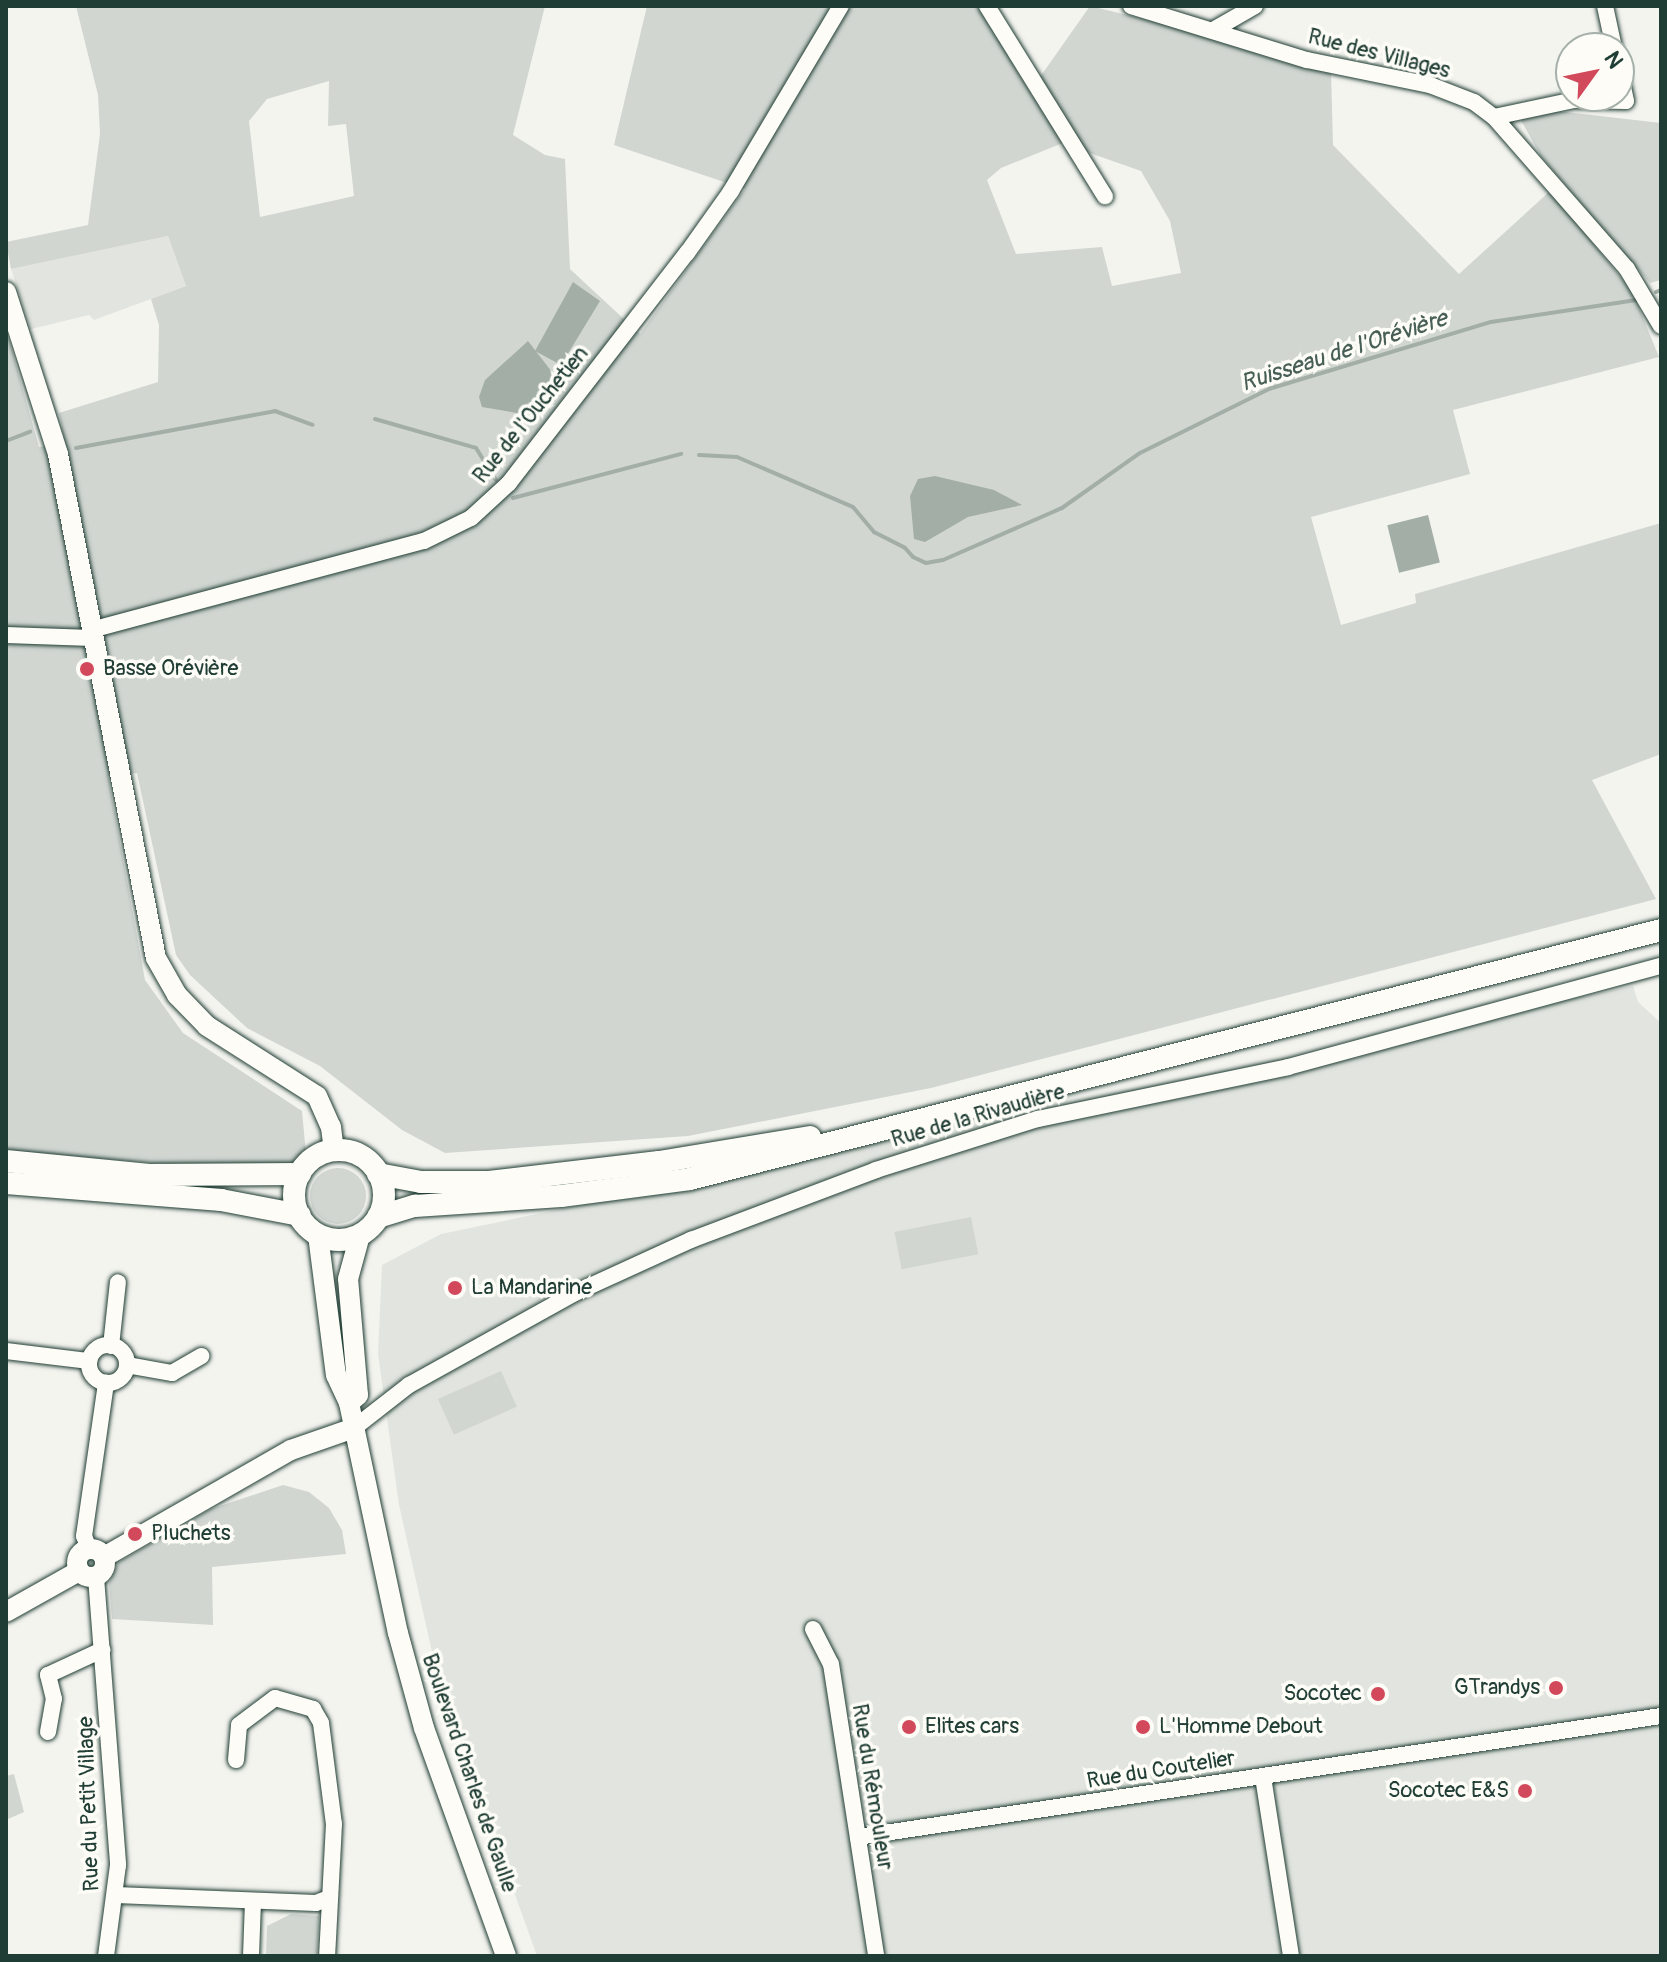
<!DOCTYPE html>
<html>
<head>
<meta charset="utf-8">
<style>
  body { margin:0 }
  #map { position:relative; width:1667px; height:1962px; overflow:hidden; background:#f4f4ef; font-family:Pangolin,sans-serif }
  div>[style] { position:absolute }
  .built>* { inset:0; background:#e2e5df }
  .green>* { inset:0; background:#d1d6d1; transform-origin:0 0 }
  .round { border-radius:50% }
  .water>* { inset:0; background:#a3aea7; transform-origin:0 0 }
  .stream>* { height:4px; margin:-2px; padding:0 2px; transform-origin:2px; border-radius:2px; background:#a3aea7 }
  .roads { filter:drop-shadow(0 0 2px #1f3d34) drop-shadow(0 0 2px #1f3d34) }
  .minor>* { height:16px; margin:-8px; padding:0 8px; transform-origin:8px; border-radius:8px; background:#fdfcf7 }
  .minor>.ring { margin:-8px; padding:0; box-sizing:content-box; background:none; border:16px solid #fdfcf7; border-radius:50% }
  .tertiary>* { height:20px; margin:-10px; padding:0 10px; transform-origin:10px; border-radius:10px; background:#fdfcf7 }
  .tertiary>.ring { margin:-10px; padding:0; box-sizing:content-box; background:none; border:20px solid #fdfcf7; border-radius:50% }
  .secondary>* { height:22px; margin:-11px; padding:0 11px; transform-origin:11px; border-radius:11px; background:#fdfcf7 }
  .secondary>.ring { margin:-11px; padding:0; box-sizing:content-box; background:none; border:22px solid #fdfcf7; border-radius:50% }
  .dots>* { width:22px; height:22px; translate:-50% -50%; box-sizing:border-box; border:4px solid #fdfcf7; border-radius:50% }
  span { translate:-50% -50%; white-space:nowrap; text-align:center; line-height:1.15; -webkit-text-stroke:7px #fdfcf7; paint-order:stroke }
  .street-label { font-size:22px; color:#1f3d34 }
  .poi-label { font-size:22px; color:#1f3d34 }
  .left { translate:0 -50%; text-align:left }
  .right { translate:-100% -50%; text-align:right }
  .water-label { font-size:24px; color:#475f56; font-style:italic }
  .frame { position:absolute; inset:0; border:8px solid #1f3d34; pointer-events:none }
  .north { position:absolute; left:1555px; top:32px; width:80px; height:80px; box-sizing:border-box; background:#fdfcf7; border:2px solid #a4b0a9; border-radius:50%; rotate:57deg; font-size:22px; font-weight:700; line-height:32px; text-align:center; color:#1f3d34 }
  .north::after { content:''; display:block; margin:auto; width:28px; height:36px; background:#d1495b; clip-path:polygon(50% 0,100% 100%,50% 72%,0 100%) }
</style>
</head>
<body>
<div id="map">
  <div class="built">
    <div style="clip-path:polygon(168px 236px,186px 286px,94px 320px,89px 315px,31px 329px,11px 269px)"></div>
    <div style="clip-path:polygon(1633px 986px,1638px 1002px,1661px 1023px,1661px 1956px,537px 1956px,439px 1683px,399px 1505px,378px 1354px,382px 1265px,441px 1234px)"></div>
  </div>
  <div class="green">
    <div style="clip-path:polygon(evenodd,76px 6px,545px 6px,513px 135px,545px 155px,565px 159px,570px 269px,640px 334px,745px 189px,614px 145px,647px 6px,981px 6px,1065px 142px,1001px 168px,987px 180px,1016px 254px,1102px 247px,1112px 286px,1181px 273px,1170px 221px,1141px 171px,1084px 151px,1040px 77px,1090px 6px,1210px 35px,1331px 72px,1333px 145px,1459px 274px,1550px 191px,1632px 291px,1659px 357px,1453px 410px,1470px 474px,1311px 517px,1341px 625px,1416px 603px,1415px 594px,1661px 523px,1661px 754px,1592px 780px,1656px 899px,931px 1088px,688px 1136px,445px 1153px,402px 1130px,320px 1066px,247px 1028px,190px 975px,176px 955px,137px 773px,108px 776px,145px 980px,183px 1033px,302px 1111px,306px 1154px,292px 1163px,194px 1166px,6px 1151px,6px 329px,39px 447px,65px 443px,59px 413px,158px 382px,159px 325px,151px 299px,186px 286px,168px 236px,11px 269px,6px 242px,88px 225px,100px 134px,98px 95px,76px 6px,329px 81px,328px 126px,346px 124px,354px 196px,260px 217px,249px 121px,267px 99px,329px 81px)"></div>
    <div style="clip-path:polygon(1548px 110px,1661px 123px,1661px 280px,1650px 283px,1542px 158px,1518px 115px)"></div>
    <div class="round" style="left:310px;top:1168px;width:56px;height:56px"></div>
    <div style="left:971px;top:1217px;width:38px;height:78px;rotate:79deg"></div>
    <div style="left:501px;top:1371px;width:39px;height:69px;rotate:66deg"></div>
    <div style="clip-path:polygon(283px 1485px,309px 1492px,329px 1508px,342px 1530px,346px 1554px,212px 1567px,213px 1625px,112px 1619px,109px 1583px,119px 1562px,211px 1509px)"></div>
    <div style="clip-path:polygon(14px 1774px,24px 1812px,6px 1820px,6px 1776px)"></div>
    <div style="clip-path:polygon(291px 1914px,319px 1916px,317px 1956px,266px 1956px,267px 1926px)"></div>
  </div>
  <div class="water">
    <div style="clip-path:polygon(573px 282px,600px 301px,561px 365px,535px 351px)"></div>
    <div style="clip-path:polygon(528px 341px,552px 372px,553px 384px,528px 415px,482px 407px,479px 397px,485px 380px)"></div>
    <div style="clip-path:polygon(935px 476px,994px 490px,1022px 505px,968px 517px,925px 542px,914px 539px,910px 496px,918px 479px)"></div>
    <div style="left:1428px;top:515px;width:49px;height:42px;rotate:76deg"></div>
  </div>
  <div class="stream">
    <div style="left:1656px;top:292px;width:5px;rotate:-22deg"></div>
    <div style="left:375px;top:419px;width:105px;rotate:16deg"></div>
    <div style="left:476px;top:448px;width:38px;rotate:58deg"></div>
    <div style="left:6px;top:441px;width:26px;rotate:-21deg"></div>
    <div style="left:76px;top:448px;width:202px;rotate:-10.5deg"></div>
    <div style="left:275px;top:411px;width:40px;rotate:20.2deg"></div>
    <div style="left:699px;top:455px;width:38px;rotate:3deg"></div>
    <div style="left:737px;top:457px;width:126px;rotate:23.3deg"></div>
    <div style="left:853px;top:507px;width:33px;rotate:50deg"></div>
    <div style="left:874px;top:532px;width:35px;rotate:27deg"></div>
    <div style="left:905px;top:548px;width:12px;rotate:48deg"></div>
    <div style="left:913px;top:557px;width:14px;rotate:25deg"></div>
    <div style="left:926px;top:563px;width:17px;rotate:-10deg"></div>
    <div style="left:943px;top:560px;width:130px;rotate:-23.6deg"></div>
    <div style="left:1062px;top:508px;width:95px;rotate:-35.2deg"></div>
    <div style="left:1140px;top:453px;width:144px;rotate:-26.4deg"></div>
    <div style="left:1269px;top:389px;width:232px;rotate:-16.8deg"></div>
    <div style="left:1491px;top:322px;width:147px;rotate:-8.6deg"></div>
    <div style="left:513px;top:498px;width:174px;rotate:-14.7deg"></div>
  </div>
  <div class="roads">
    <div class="minor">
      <div style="left:987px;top:6px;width:224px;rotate:58.2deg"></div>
      <div style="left:1131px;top:6px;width:184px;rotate:17.1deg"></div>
      <div style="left:1307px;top:60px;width:126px;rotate:11.5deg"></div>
      <div style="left:1430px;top:85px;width:47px;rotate:21.1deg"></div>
      <div style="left:1474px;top:102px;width:25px;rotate:37deg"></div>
      <div style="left:1494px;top:117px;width:202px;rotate:48.8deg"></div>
      <div style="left:1627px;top:269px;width:66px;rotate:59.2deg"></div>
      <div style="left:1605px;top:6px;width:43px;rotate:77.9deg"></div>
      <div style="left:1215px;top:29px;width:46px;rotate:-29.9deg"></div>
      <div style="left:1494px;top:117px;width:82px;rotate:-12deg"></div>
      <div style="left:1574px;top:100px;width:52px;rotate:1.1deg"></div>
      <div style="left:1626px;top:101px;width:33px;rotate:-102deg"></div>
      <div style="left:91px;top:630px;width:345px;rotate:-15deg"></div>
      <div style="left:424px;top:541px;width:52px;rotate:-26.1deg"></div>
      <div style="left:471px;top:518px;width:52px;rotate:-42.6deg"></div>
      <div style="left:509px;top:483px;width:291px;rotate:-52.3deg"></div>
      <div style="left:687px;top:253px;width:76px;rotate:-54.6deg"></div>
      <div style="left:731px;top:191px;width:215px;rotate:-59.3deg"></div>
      <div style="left:6px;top:635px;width:86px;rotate:2deg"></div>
      <div class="ring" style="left:89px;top:1345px;width:22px;height:22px"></div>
      <div style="left:111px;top:1346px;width:64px;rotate:-83.8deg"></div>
      <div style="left:6px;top:1351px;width:84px;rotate:6.9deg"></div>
      <div style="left:127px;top:1365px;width:46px;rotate:10.1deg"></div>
      <div style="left:172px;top:1373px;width:34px;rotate:-30deg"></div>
      <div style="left:354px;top:1428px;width:70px;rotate:-38deg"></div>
      <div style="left:409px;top:1385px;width:190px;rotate:-29deg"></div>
      <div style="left:575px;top:1293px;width:128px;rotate:-24.6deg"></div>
      <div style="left:691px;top:1240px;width:198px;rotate:-20.7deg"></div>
      <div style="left:876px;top:1170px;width:170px;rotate:-17.5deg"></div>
      <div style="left:1038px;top:1119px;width:255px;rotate:-11.7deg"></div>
      <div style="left:1288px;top:1067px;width:386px;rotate:-15.2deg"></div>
      <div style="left:89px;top:1549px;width:14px;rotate:-111deg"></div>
      <div style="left:84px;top:1536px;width:155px;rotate:-81.8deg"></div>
      <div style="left:96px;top:1577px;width:289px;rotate:85.6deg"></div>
      <div style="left:118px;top:1865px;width:92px;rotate:97.5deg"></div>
      <div style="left:813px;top:1629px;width:39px;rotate:63deg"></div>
      <div style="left:831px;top:1664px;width:295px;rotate:81.2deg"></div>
      <div style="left:48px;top:1732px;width:34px;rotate:-80deg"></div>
      <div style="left:54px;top:1699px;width:25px;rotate:-104deg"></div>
      <div style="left:48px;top:1675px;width:60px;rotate:-24.8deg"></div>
      <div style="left:236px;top:1760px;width:35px;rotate:-85deg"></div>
      <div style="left:239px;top:1725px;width:45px;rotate:-36.9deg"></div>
      <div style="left:275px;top:1698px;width:40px;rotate:16deg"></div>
      <div style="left:313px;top:1709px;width:16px;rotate:60deg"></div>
      <div style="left:321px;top:1723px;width:102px;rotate:82.7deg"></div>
      <div style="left:334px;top:1824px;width:132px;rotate:93deg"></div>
      <div style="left:1263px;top:1777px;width:181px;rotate:81.1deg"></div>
      <div style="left:858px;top:1837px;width:812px;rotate:-8.57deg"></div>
      <div style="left:116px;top:1895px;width:200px;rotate:2.3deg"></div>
      <div style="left:316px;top:1903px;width:14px;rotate:-21deg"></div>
      <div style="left:251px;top:1956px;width:54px;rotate:-87.9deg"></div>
    </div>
    <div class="tertiary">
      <div style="left:6px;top:292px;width:170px;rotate:72.2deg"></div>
      <div style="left:58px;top:454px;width:513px;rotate:79deg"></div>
      <div style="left:156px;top:958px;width:43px;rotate:60.4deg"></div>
      <div style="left:177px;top:995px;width:43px;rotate:45.9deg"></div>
      <div style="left:207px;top:1026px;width:130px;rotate:32.5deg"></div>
      <div style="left:317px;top:1096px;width:34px;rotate:66deg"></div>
      <div style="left:331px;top:1127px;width:23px;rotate:83deg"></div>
      <div style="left:318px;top:1235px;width:141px;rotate:82.7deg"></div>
      <div style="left:336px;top:1375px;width:31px;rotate:65deg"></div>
      <div style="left:349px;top:1403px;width:235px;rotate:78deg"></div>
      <div style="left:398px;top:1633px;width:98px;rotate:74.7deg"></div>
      <div style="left:424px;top:1728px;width:242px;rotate:70.2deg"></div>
      <div style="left:349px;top:1403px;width:12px;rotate:-42deg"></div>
      <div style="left:358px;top:1395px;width:116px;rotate:-94.9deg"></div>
      <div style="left:348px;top:1279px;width:46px;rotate:-74.7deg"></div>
      <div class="ring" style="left:77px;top:1549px;width:8px;height:8px"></div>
      <div style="left:104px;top:1557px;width:215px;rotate:-29.8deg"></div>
      <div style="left:291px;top:1450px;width:67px;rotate:-19.2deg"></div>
      <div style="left:6px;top:1612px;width:84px;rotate:-29.3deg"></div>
    </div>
    <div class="secondary">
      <div class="ring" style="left:294px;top:1150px;width:68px;height:68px"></div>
      <div style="left:6px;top:1161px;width:144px;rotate:5.6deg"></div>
      <div style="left:149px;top:1175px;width:151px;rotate:-0.4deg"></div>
      <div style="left:378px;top:1174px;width:44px;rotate:10.5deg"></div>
      <div style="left:421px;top:1182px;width:68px"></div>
      <div style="left:489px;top:1182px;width:171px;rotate:-6.7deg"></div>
      <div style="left:659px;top:1162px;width:153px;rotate:-9.4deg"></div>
      <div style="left:6px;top:1183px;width:216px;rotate:4.5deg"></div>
      <div style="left:221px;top:1200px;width:80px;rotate:10.8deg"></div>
      <div style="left:378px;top:1217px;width:39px;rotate:-17deg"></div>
      <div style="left:415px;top:1206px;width:146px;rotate:-3.9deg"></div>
      <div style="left:561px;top:1196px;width:130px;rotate:-7.5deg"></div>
      <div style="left:690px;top:1179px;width:1002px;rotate:-14.38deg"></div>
    </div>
  </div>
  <div class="dots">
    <div style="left:87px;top:669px;background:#d1495b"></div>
    <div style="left:455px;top:1288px;background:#d1495b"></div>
    <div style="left:135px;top:1534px;background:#d1495b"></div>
    <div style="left:1556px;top:1688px;background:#d1495b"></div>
    <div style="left:1378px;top:1694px;background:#d1495b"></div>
    <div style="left:909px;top:1727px;background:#d1495b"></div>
    <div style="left:1143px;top:1727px;background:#d1495b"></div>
    <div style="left:1525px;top:1791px;background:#d1495b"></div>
  </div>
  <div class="street-label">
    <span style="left:1379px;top:54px;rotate:14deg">Rue des Villages</span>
    <span style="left:531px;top:415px;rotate:-51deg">Rue de l'Ouchetien</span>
    <span style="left:978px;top:1116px;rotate:-16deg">Rue de la Rivaudière</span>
    <span style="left:1161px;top:1770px;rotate:-9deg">Rue du Coutelier</span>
    <span style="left:469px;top:1773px;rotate:71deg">Boulevard Charles de Gaulle</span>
    <span style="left:872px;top:1787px;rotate:81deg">Rue du Rémouleur</span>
    <span style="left:89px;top:1804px;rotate:-92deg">Rue du Petit Village</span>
  </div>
  <div class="poi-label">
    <span class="left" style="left:103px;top:669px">Basse Orévière</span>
    <span class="left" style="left:471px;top:1288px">La Mandarine</span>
    <span class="left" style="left:151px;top:1534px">Pluchets</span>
    <span class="right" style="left:1540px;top:1688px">GTrandys</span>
    <span class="right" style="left:1362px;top:1694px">Socotec</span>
    <span class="left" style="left:925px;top:1727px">Elites cars</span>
    <span class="left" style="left:1159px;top:1727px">L'Homme Debout</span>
    <span class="right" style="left:1509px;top:1791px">Socotec E&amp;S</span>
  </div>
  <div class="water-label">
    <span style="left:1344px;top:351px;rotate:-18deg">Ruisseau de l'Orévière</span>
  </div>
  <div class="frame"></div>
  <div class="north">N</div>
</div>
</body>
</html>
